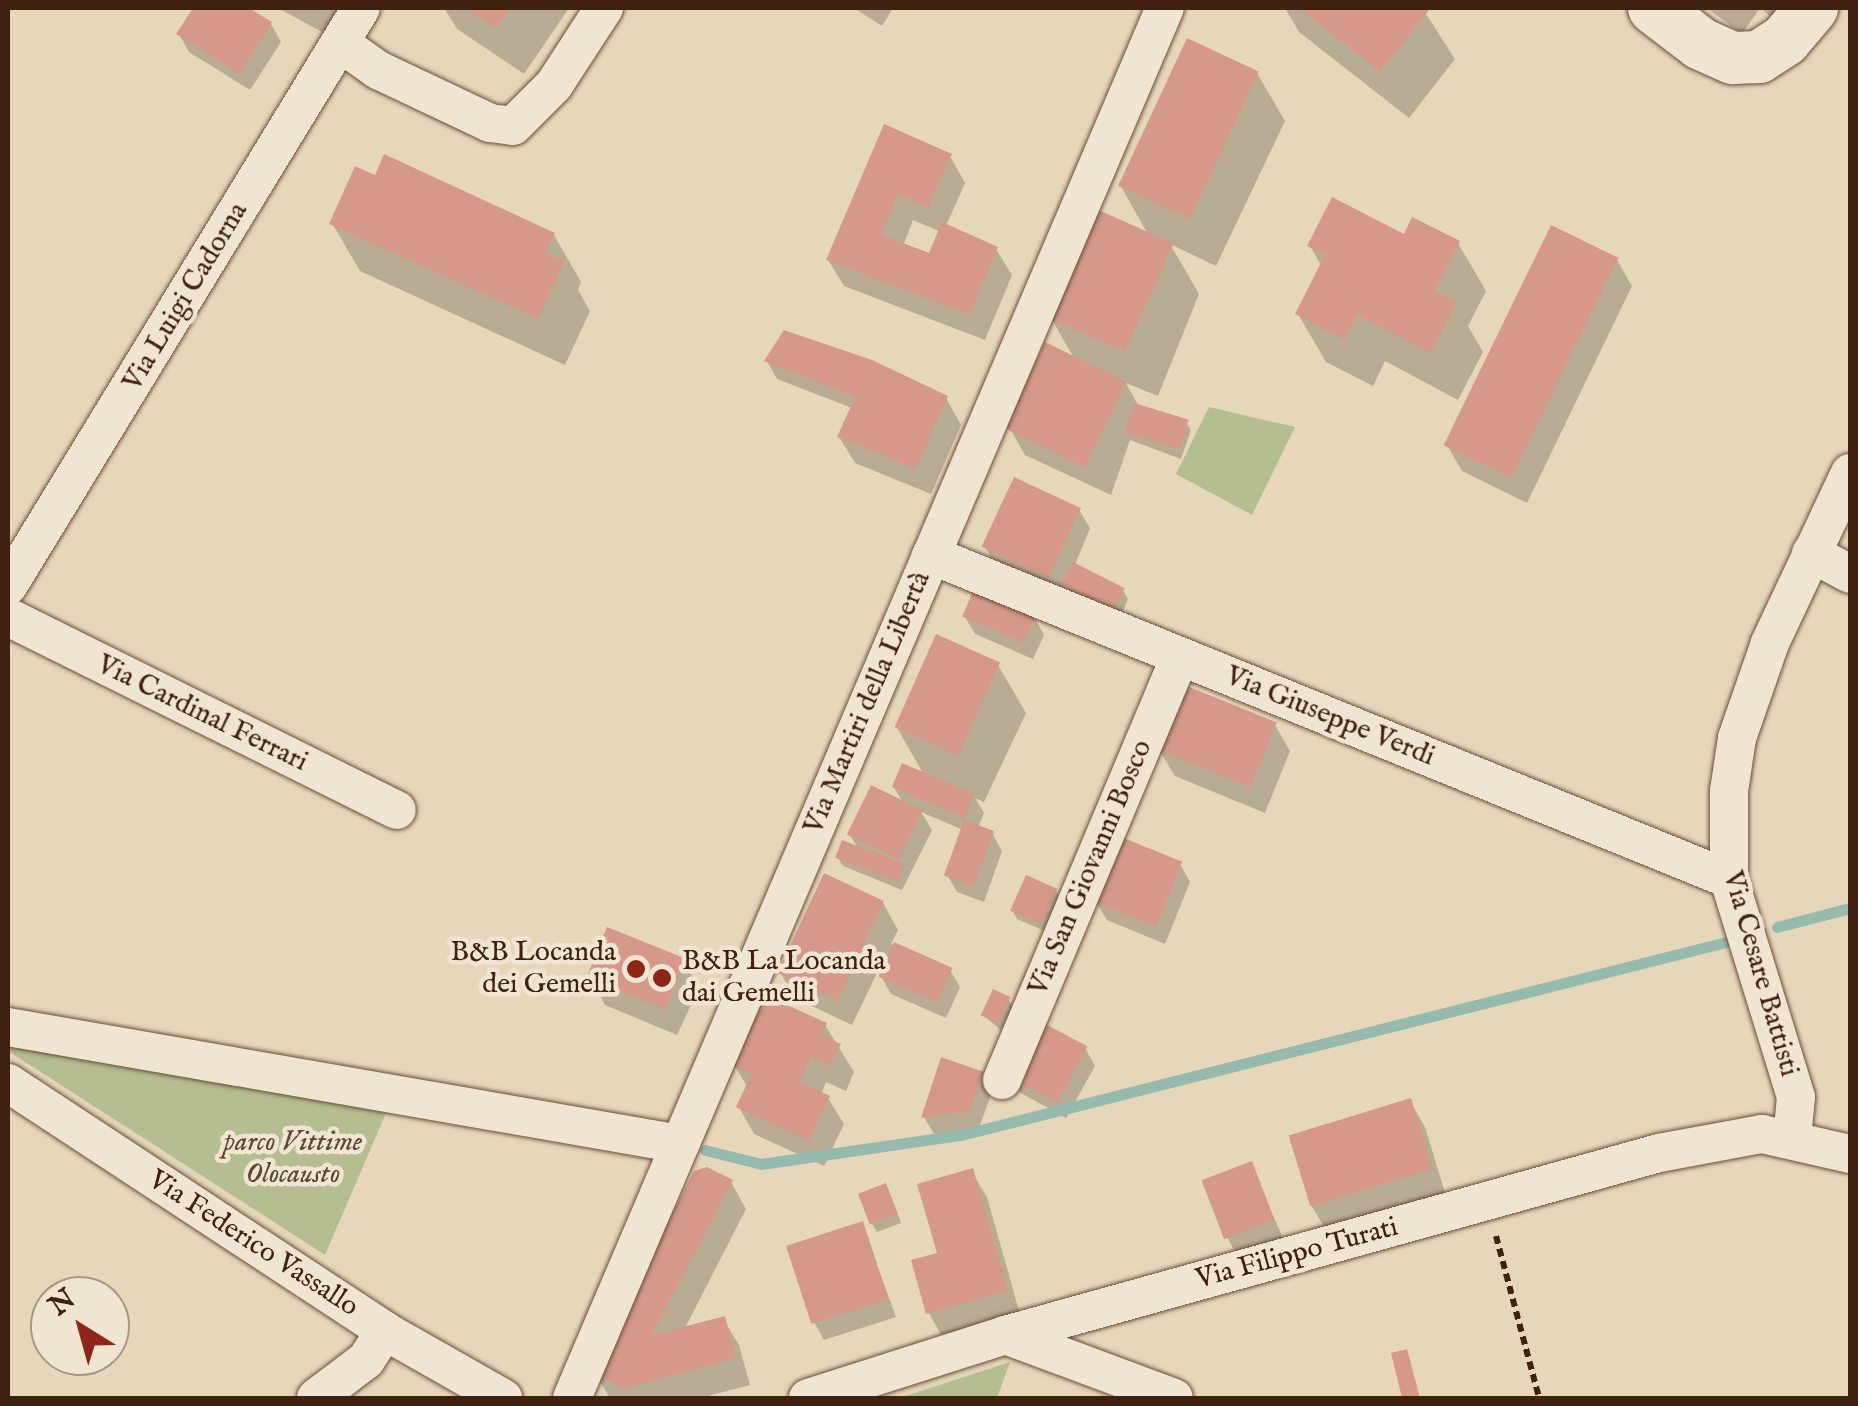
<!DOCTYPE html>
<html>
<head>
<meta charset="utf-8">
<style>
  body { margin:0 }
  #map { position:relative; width:1858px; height:1406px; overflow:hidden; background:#e7d7ba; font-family:"IM FELL English",serif }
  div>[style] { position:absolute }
  .green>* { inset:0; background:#b5be90 }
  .shadow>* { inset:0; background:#0003 }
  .stream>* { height:11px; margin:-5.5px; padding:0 5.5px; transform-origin:5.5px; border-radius:5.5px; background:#97baae }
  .building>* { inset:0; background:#d6988a; transform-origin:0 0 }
  .path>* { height:6px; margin-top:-3px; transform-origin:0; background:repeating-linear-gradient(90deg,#40210f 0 8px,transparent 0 13px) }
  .roads { filter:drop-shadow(0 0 2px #6a4e3a) drop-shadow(0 0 2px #6a4e3a) }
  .street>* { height:38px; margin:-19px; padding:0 19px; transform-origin:19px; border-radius:19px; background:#efe5d2 }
  .secondary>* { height:52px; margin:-26px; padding:0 26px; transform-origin:26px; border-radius:26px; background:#efe5d2 }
  .dots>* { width:28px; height:28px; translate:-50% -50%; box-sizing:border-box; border:5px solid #efe5d2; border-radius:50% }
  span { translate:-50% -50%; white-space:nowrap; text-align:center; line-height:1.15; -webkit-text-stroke:9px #efe5d2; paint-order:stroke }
  .street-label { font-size:28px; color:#40210f }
  .poi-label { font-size:28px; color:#40210f }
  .right { translate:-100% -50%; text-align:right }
  .left { translate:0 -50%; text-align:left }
  .park-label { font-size:28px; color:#5d482f; font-style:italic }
  .frame { position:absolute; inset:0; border:10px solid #40210f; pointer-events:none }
  .north { position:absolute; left:30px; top:1276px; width:100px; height:100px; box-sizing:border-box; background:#efe5d2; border:2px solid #a99784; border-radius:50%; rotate:323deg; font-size:28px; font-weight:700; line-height:40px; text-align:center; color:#40210f }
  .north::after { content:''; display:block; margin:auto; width:35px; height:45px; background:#8f2418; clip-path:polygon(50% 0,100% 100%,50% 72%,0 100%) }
</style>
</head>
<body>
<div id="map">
  <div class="green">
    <div style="clip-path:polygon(1209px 407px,1295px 427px,1252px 515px,1176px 474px)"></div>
    <div style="clip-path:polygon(8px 1043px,386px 1113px,325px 1255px,8px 1051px)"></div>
    <div style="clip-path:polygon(1010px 1362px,997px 1398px,899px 1398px)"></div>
  </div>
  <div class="shadow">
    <div style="clip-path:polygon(196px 8px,244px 8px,271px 24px,281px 42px,250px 90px,189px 52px,179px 34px)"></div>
    <div style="clip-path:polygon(278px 8px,349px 8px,331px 37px)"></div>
    <div style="clip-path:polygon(444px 8px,569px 8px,524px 74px,457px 29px)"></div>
    <div style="clip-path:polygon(854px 8px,893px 8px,882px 26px)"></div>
    <div style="clip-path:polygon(1285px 8px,1422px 8px,1455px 59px,1409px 118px,1299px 32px)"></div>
    <div style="clip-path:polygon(1707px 8px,1808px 8px,1790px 31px,1760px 8px,1742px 34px)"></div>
    <div style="clip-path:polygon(1257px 73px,1285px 121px,1216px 266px,1170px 244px,1199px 294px,1158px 396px,1126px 383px,1139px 407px,1186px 422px,1191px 430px,1181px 459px,1130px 440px,1111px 495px,1025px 455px,1010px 429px,1075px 360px,1051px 318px,1149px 236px,1120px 185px)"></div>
    <div style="clip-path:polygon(evenodd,886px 128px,950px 156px,965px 183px,946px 226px,996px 249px,1012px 275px,985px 340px,844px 286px,828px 260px,886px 128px,913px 220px,941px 232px,930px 256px,903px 246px,913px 220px)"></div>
    <div style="clip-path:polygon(332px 223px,554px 235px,581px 282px,578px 290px,590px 311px,565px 365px,360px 271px)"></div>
    <div style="clip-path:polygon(1405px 237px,1458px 243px,1486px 291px,1468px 326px,1483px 352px,1458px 400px,1385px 361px,1373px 386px,1326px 362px,1298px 314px,1322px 267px,1310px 246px)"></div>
    <div style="clip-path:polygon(1617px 260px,1632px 286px,1527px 503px,1462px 471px,1447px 445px)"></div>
    <div style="clip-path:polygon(767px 361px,946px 398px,961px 425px,931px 494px,855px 463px,839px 437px,852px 408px,777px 379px)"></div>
    <div style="clip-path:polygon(1079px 510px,1090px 528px,1075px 565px,1123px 590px,1128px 599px,1121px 615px,1070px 593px,1066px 586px,1064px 590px,995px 564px,985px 547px)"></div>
    <div style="clip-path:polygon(965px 617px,1034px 617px,1044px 635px,1033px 659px,975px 634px)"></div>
    <div style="clip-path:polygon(998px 665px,1026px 713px,984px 802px,975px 798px,984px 813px,978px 828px,992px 833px,1002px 851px,984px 902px,957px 892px,947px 875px,963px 830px,921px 812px,932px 830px,902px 890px,843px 866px,838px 858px,858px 848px,849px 834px,903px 803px,894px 787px,924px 775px,896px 726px)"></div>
    <div style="clip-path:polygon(1275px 725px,1290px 751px,1265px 813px,1175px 776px,1159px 750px)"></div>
    <div style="clip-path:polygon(1180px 864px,1190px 882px,1165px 944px,1107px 920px,1096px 902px)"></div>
    <div style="clip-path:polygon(1056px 891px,1060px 899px,1045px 931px,1017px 919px,1013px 911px)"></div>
    <div style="clip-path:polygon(883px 903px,898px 930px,891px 944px,950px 970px,960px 987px,946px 1018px,891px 994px,878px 971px,852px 1025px,795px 998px,780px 972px)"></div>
    <div style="clip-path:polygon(684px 961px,699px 988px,677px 1035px,605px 1005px,590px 978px)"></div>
    <div style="clip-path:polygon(1008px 999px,1013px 1007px,1001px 1030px,983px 1015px)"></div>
    <div style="clip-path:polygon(825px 1025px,854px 1072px,846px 1091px,826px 1082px,821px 1094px,828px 1098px,844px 1124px,824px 1166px,754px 1134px,739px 1107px,748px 1088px,735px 1066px)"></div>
    <div style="clip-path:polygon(1085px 1048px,1095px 1066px,1066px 1118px,1019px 1092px,1009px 1075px)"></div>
    <div style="clip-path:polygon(982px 1074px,992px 1092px,979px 1128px,934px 1134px,924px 1117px)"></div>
    <div style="clip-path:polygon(1410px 1101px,1425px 1127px,1446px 1196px,1327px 1232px,1311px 1205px)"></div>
    <div style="clip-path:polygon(1250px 1164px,1283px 1238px,1238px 1257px,1228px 1239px)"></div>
    <div style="clip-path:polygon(971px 1171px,987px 1197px,1021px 1318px,944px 1340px,929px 1313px)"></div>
    <div style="clip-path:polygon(731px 1182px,746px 1209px,684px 1330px,723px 1319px,739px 1345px,750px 1385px,700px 1398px,610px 1398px,594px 1372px)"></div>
    <div style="clip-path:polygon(890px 1194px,901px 1223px,877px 1232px,872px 1224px)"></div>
    <div style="clip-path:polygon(862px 1224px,896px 1317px,824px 1340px,814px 1322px)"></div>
  </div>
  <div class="stream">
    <div style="left:1777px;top:927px;width:75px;rotate:-14.6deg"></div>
    <div style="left:705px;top:1150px;width:58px;rotate:14deg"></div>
    <div style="left:761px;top:1164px;width:202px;rotate:-8.3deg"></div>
    <div style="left:961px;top:1135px;width:789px;rotate:-14.16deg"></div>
  </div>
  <div class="building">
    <div style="clip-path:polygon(193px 8px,249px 8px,272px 22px,240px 74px,176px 34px)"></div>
    <div style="clip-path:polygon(465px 8px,510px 8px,496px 28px)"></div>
    <div style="clip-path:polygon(1299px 8px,1426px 8px,1429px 10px,1380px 72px)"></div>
    <div style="left:1187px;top:38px;width:79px;height:163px;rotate:25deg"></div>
    <div style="clip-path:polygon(884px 124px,952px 154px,928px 208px,898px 194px,882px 235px,929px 253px,942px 222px,998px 247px,970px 315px,826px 260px)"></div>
    <div style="clip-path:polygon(384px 154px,555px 233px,546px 253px,565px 261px,538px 319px,329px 224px,355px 166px,375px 175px)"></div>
    <div style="clip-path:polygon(1332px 197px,1404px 234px,1412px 217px,1460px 241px,1435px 291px,1457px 302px,1431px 353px,1357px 315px,1345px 340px,1295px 314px,1325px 255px,1307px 246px)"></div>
    <div style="left:1094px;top:208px;width:87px;height:119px;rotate:24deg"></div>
    <div style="left:1551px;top:225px;width:75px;height:245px;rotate:26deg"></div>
    <div style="clip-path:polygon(784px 330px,872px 360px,948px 396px,916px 469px,837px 437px,855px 397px,764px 361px)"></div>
    <div style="left:1045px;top:342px;width:91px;height:95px;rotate:26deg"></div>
    <div style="left:1134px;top:403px;width:57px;height:31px;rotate:17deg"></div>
    <div style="left:1014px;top:477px;width:74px;height:77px;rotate:25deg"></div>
    <div style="left:1073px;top:562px;width:58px;height:25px;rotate:27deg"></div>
    <div style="left:974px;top:589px;width:67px;height:30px;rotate:23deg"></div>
    <div style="left:936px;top:634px;width:70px;height:102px;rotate:24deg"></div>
    <div style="left:1184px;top:685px;width:100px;height:70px;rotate:22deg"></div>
    <div style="left:902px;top:763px;width:79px;height:26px;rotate:23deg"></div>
    <div style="left:871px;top:785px;width:58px;height:55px;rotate:26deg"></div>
    <div style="left:964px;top:820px;width:32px;height:59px;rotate:20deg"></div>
    <div style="left:1121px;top:837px;width:66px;height:70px;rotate:22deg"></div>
    <div style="left:842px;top:840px;width:67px;height:19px;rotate:21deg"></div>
    <div style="left:824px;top:873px;width:66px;height:110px;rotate:25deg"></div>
    <div style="left:1026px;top:875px;width:34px;height:39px;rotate:24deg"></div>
    <div style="left:607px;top:927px;width:85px;height:55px;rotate:22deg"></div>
    <div style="left:894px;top:942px;width:64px;height:38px;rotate:24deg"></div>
    <div style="left:993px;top:989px;width:19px;height:29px;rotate:25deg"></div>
    <div style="clip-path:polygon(765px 995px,827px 1023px,821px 1035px,841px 1044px,830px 1066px,811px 1057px,800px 1082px,830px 1096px,809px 1141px,736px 1107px,751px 1075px,732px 1066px)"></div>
    <div style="left:1036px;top:1019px;width:58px;height:64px;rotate:28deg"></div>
    <div style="clip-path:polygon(941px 1057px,984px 1072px,970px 1111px,921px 1118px)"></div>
    <div style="left:1411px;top:1098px;width:74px;height:128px;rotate:73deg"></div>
    <div style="left:1252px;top:1161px;width:63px;height:54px;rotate:69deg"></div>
    <div style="clip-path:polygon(707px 1167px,733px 1180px,652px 1335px,725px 1316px,736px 1358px,624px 1389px,591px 1372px,694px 1171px)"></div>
    <div style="clip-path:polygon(973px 1168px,1008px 1291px,926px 1314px,911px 1260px,937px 1253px,917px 1184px)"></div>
    <div style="left:886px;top:1183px;width:33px;height:30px;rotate:69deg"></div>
    <div style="left:863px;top:1221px;width:82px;height:81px;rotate:72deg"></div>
    <div style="clip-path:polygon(1407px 1349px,1420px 1398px,1402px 1398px,1391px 1353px)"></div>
  </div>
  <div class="path">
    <div style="left:1496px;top:1236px;width:168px;rotate:75.1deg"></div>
  </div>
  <div class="roads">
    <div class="street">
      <div style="left:340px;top:43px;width:47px;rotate:35.4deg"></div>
      <div style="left:378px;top:70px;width:124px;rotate:25.3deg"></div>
      <div style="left:490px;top:123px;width:23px;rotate:7deg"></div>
      <div style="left:513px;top:126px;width:58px;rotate:-45deg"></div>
      <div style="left:554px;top:85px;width:92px;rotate:-57deg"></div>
      <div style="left:1811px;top:553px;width:44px;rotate:28.3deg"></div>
      <div style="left:931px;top:555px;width:861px;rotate:22.1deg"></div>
      <div style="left:8px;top:586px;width:677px;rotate:-58.59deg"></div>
      <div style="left:8px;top:617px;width:434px;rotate:26.4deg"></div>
      <div style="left:8px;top:1027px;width:682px;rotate:9.88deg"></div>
      <div style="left:1002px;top:1080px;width:459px;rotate:-67.2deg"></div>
      <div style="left:8px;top:1083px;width:451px;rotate:33.3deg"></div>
      <div style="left:385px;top:1331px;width:136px;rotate:29.6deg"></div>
      <div style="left:1792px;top:1139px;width:42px;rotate:-84.6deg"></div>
      <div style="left:1796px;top:1097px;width:228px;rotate:-107.1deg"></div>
      <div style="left:1729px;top:879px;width:88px;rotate:-90deg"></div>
      <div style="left:1729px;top:791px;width:54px;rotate:-81.4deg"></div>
      <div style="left:1737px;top:738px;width:101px;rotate:-70.8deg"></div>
      <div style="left:1770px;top:643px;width:188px;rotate:-64.8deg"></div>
      <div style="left:1005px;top:1335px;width:180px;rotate:20.4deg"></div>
      <div style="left:316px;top:1398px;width:63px;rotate:-37.2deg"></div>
      <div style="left:366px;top:1360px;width:35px;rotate:-57deg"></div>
      <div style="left:572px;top:1398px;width:1511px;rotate:-66.9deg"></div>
      <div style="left:808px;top:1398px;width:207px;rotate:-17.7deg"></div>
      <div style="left:1005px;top:1335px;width:679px;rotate:-15.55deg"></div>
      <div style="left:1659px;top:1153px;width:105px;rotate:-10.5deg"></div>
      <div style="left:1762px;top:1134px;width:90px;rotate:12.8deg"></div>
    </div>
    <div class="secondary">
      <div style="left:1654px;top:8px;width:59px;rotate:37.5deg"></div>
      <div style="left:1701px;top:44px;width:35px;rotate:24deg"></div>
      <div style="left:1733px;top:58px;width:26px;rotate:-2deg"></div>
      <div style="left:1759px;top:57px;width:31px;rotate:-33deg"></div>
      <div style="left:1785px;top:40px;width:42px;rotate:-49.8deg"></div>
    </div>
  </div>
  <div class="dots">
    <div style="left:636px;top:969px;background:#8f2418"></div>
    <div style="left:662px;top:978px;background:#8f2418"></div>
  </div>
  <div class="street-label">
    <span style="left:186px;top:297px;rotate:-59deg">Via Luigi Cadorna</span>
    <span style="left:868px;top:703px;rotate:-67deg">Via Martiri della Libertà</span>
    <span style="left:202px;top:714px;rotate:26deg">Via Cardinal Ferrari</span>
    <span style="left:1330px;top:717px;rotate:22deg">Via Giuseppe Verdi</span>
    <span style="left:1091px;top:868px;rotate:-67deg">Via San Giovanni Bosco</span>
    <span style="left:1760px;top:974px;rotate:74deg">Via Cesare Battisti</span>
    <span style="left:253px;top:1244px;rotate:33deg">Via Federico Vassallo</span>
    <span style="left:1297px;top:1254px;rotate:-15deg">Via Filippo Turati</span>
  </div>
  <div class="poi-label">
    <span class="right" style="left:616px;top:969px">B&amp;B Locanda<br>dei Gemelli</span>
    <span class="left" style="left:682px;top:978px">B&amp;B La Locanda<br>dai Gemelli</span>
  </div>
  <div class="park-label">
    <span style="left:293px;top:1159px">parco Vittime<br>Olocausto</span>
  </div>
  <div class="frame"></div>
  <div class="north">N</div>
</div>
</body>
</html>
